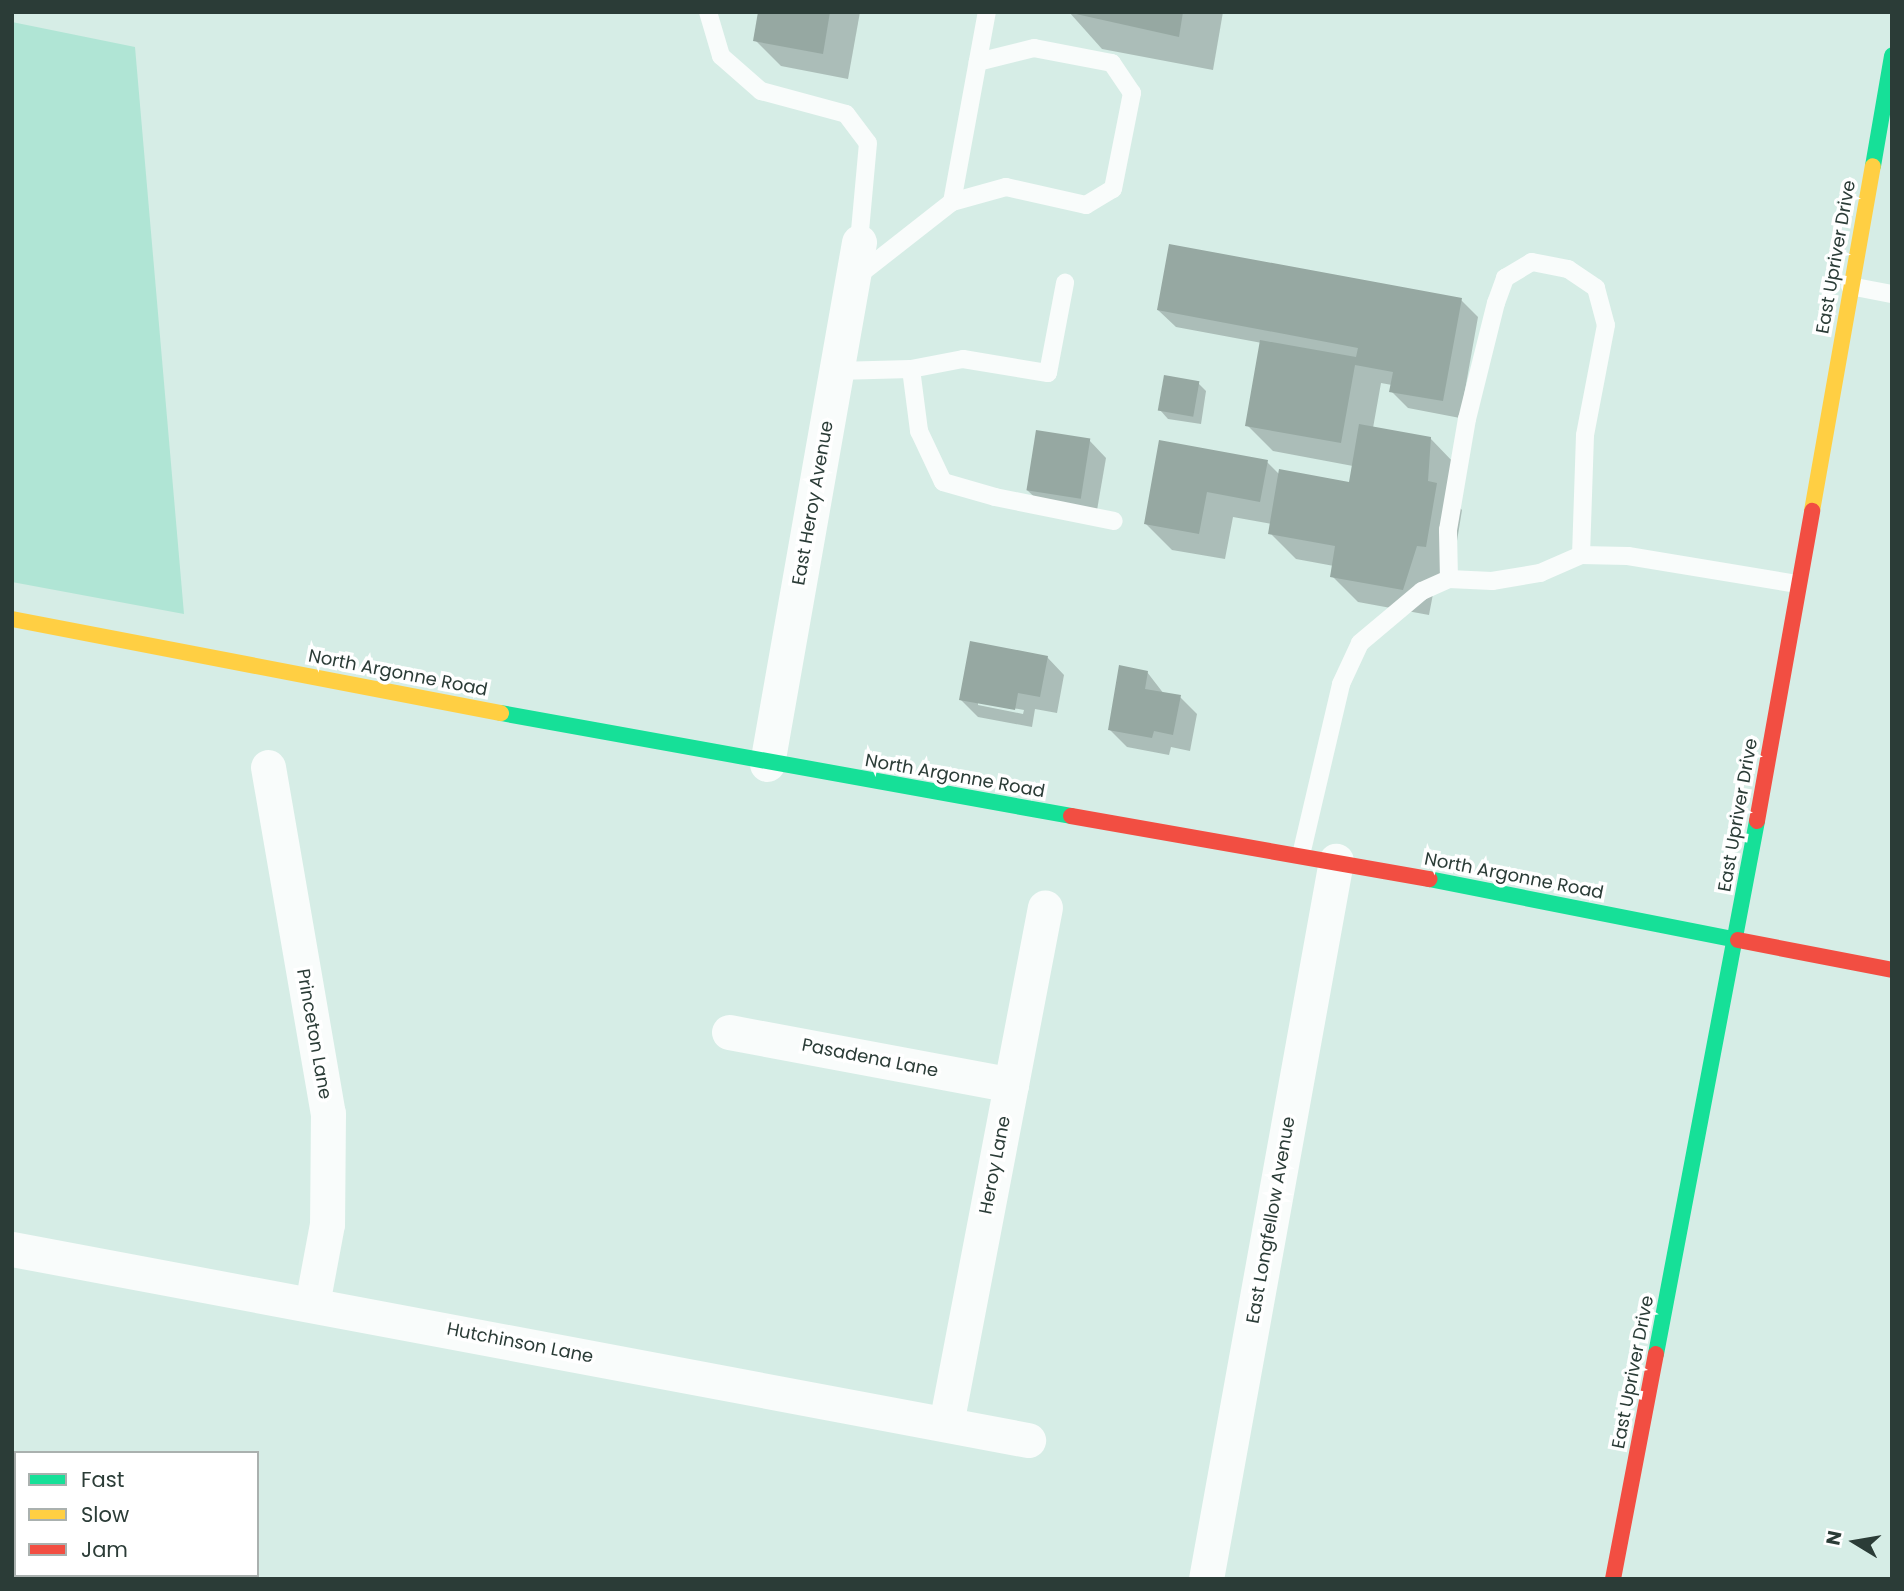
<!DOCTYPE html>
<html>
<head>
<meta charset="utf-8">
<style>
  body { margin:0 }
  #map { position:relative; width:1904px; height:1591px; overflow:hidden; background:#d6ede6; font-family:Poppins,sans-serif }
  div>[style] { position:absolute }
  .green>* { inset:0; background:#b0e5d5 }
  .shadow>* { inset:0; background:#0003 }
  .building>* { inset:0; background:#96a8a2; transform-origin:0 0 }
  .lane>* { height:18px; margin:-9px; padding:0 9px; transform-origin:9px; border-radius:9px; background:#f9fcfb }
  .street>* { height:35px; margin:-17.5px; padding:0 17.5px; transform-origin:17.5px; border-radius:17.5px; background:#f9fcfb }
  .fast>* { height:16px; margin:-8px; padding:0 8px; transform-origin:8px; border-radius:8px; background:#16e098 }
  .slow>* { height:16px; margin:-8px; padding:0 8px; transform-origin:8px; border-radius:8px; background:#ffcf43 }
  .jam>* { height:16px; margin:-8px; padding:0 8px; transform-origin:8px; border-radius:8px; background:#f24e42 }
  span { translate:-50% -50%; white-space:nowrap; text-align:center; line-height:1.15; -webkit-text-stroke:7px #fff; paint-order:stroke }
  .street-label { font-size:18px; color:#2b3c37 }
  .frame { position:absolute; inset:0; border:14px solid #2b3c37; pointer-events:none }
  .legend { position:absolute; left:14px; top:1451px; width:245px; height:126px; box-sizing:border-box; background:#fff; border:2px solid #aab1af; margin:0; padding:9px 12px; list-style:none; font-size:21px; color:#2b3c37 }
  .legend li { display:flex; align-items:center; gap:14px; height:35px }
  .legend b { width:35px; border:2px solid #aab1af }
  .north { position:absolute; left:1820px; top:1507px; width:70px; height:70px; -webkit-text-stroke:5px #fff; paint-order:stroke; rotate:281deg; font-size:19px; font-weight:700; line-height:28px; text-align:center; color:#2b3c37 }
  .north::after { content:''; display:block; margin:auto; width:24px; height:32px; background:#2b3c37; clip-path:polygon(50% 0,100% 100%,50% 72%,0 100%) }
</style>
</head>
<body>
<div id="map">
  <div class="green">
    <div style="clip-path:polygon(12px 22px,135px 47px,184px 614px,12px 582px)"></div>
  </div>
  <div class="shadow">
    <div style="clip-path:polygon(760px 12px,860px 12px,848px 79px,781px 66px,755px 40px)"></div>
    <div style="clip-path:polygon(1069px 12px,1223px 12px,1213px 70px,1102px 49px)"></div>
    <div style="clip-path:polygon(1461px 300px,1478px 317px,1460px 418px,1408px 408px,1391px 391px,1392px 385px,1381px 383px,1373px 428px,1430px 438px,1456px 465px,1454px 502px,1462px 510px,1452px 572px,1433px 594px,1429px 615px,1358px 602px,1332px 576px,1334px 566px,1296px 559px,1270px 533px,1272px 524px,1233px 517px,1225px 559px,1172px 550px,1146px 524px,1161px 442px,1267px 462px,1280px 475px,1350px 484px,1353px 466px,1273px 451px,1247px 425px,1262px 343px,1176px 327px,1158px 310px)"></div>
    <div style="clip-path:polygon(1198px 383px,1206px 391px,1201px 424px,1168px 419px,1160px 410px)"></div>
    <div style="clip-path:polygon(1089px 440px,1106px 458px,1096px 516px,1045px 507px,1027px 490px)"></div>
    <div style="clip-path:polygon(evenodd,1047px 657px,1064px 675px,1057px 713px,1035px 709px,1032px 727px,978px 717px,960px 699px,1047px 657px,978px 702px,1024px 710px,1023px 714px,978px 705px,978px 702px)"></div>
    <div style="clip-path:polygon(1147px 672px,1164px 694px,1180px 697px,1197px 714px,1190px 751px,1171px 747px,1169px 755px,1127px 747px,1110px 730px)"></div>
  </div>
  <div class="building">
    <div style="clip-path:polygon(758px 12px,830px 12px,823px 54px,753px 41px)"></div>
    <div style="clip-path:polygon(1067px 12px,1183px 12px,1179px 37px)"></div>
    <div style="clip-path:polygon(1169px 244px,1462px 298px,1443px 401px,1389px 392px,1393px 372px,1355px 365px,1341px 443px,1245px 426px,1260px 340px,1356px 357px,1358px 348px,1157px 310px)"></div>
    <div style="left:1164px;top:375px;width:36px;height:36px;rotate:10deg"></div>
    <div style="clip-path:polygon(1359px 424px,1431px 437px,1428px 481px,1437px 483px,1426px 547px,1417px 546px,1403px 590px,1330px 577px,1335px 546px,1268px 534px,1279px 469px,1349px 482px)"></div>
    <div style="left:1036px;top:430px;width:55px;height:61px;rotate:9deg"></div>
    <div style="clip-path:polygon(1159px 440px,1268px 460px,1260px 502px,1207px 492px,1199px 534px,1144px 524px)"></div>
    <div style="clip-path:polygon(970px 641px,1048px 656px,1040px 697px,1018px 693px,1015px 710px,959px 700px)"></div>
    <div style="clip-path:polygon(1119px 665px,1148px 671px,1145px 689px,1181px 695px,1173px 735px,1154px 731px,1152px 738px,1108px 730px)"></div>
  </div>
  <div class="lane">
    <div style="left:708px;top:12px;width:46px;rotate:73.5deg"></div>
    <div style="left:721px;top:56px;width:53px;rotate:41.2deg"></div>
    <div style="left:761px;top:91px;width:88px;rotate:15.1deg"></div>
    <div style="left:846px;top:114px;width:36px;rotate:53deg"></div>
    <div style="left:868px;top:143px;width:99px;rotate:95.2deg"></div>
    <div style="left:952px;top:202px;width:56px;rotate:-15.5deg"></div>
    <div style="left:1006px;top:187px;width:82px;rotate:12.7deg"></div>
    <div style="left:1086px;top:205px;width:31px;rotate:-31deg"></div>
    <div style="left:1113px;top:189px;width:98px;rotate:-78.8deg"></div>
    <div style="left:1132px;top:93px;width:36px;rotate:-124deg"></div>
    <div style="left:1112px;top:63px;width:79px;rotate:-169.1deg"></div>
    <div style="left:1034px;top:48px;width:58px;rotate:166deg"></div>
    <div style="left:855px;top:278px;width:123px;rotate:-38.1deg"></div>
    <div style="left:952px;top:202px;width:193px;rotate:-79.6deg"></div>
    <div style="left:1850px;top:286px;width:43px;rotate:10.8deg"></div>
    <div style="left:911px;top:369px;width:63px;rotate:82.6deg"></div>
    <div style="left:919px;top:431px;width:56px;rotate:64.8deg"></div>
    <div style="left:943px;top:482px;width:54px;rotate:16.1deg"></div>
    <div style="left:995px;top:497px;width:121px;rotate:11.4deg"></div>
    <div style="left:836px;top:371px;width:75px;rotate:-1.5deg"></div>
    <div style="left:911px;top:369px;width:53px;rotate:-10.9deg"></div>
    <div style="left:963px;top:359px;width:86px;rotate:9.4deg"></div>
    <div style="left:1048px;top:373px;width:92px;rotate:-79.3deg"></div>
    <div style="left:1449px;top:579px;width:49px;rotate:-91.2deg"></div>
    <div style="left:1448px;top:530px;width:113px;rotate:-80.3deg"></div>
    <div style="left:1467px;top:419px;width:120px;rotate:-76deg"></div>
    <div style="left:1496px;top:303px;width:27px;rotate:-70deg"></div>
    <div style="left:1505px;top:278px;width:31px;rotate:-31deg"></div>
    <div style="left:1532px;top:262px;width:37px;rotate:11deg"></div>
    <div style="left:1568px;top:269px;width:34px;rotate:34deg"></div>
    <div style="left:1596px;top:288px;width:38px;rotate:75deg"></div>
    <div style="left:1606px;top:325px;width:112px;rotate:100.8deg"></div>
    <div style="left:1585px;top:435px;width:120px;rotate:91.9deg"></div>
    <div style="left:1301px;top:855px;width:176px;rotate:-76.8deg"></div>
    <div style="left:1341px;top:684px;width:45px;rotate:-65.1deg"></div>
    <div style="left:1360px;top:643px;width:81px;rotate:-40deg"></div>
    <div style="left:1422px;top:591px;width:30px;rotate:-24deg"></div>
    <div style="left:1449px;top:579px;width:43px;rotate:2.7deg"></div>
    <div style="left:1492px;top:581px;width:49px;rotate:-9.5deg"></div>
    <div style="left:1540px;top:573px;width:45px;rotate:-23.7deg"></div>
    <div style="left:1581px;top:555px;width:47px;rotate:1.2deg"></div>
    <div style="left:1628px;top:556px;width:172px;rotate:9.4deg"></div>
  </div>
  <div class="street">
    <div style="left:767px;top:764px;width:530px;rotate:-80deg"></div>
    <div style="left:268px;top:767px;width:351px;rotate:80.2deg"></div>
    <div style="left:328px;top:1113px;width:111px;rotate:90.5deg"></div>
    <div style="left:327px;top:1224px;width:81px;rotate:100.6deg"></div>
    <div style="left:729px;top:1032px;width:287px;rotate:10.6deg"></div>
    <div style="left:12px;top:1249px;width:1034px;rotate:10.65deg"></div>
    <div style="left:946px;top:1424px;width:526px;rotate:-79.16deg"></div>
    <div style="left:1206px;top:1579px;width:730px;rotate:-79.74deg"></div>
  </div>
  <div class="fast">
    <div style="left:1873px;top:166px;width:112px;rotate:-80.2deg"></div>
    <div style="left:501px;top:713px;width:579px;rotate:10.24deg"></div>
    <div style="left:1429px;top:879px;width:315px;rotate:11.2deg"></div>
    <div style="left:1656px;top:1354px;width:542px;rotate:-79.27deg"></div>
  </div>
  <div class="slow">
    <div style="left:1812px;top:511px;width:350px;rotate:-80deg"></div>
    <div style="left:12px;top:619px;width:498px;rotate:10.9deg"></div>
  </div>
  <div class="jam">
    <div style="left:1071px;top:816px;width:364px;rotate:10deg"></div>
    <div style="left:1757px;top:821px;width:315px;rotate:-79.9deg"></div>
    <div style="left:1738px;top:940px;width:157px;rotate:11deg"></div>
    <div style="left:1613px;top:1579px;width:229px;rotate:-79.2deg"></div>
  </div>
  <div class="street-label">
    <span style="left:1836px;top:257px;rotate:-80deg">East Upriver Drive</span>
    <span style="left:813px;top:503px;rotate:-80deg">East Heroy Avenue</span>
    <span style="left:398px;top:673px;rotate:11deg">North Argonne Road</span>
    <span style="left:955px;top:776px;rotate:10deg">North Argonne Road</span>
    <span style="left:1738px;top:815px;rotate:-80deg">East Upriver Drive</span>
    <span style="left:1514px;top:876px;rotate:11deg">North Argonne Road</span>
    <span style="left:314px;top:1034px;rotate:80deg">Princeton Lane</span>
    <span style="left:870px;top:1058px;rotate:11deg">Pasadena Lane</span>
    <span style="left:995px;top:1165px;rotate:-79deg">Heroy Lane</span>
    <span style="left:1271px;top:1220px;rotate:-80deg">East Longfellow Avenue</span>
    <span style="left:520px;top:1343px;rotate:11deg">Hutchinson Lane</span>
    <span style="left:1633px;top:1372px;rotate:-79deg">East Upriver Drive</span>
  </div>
  <div class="frame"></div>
  <ul class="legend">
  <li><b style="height:9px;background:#16e098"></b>Fast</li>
  <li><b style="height:9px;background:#ffcf43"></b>Slow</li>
  <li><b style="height:9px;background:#f24e42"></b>Jam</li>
  </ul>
  <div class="north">N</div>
</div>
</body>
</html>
